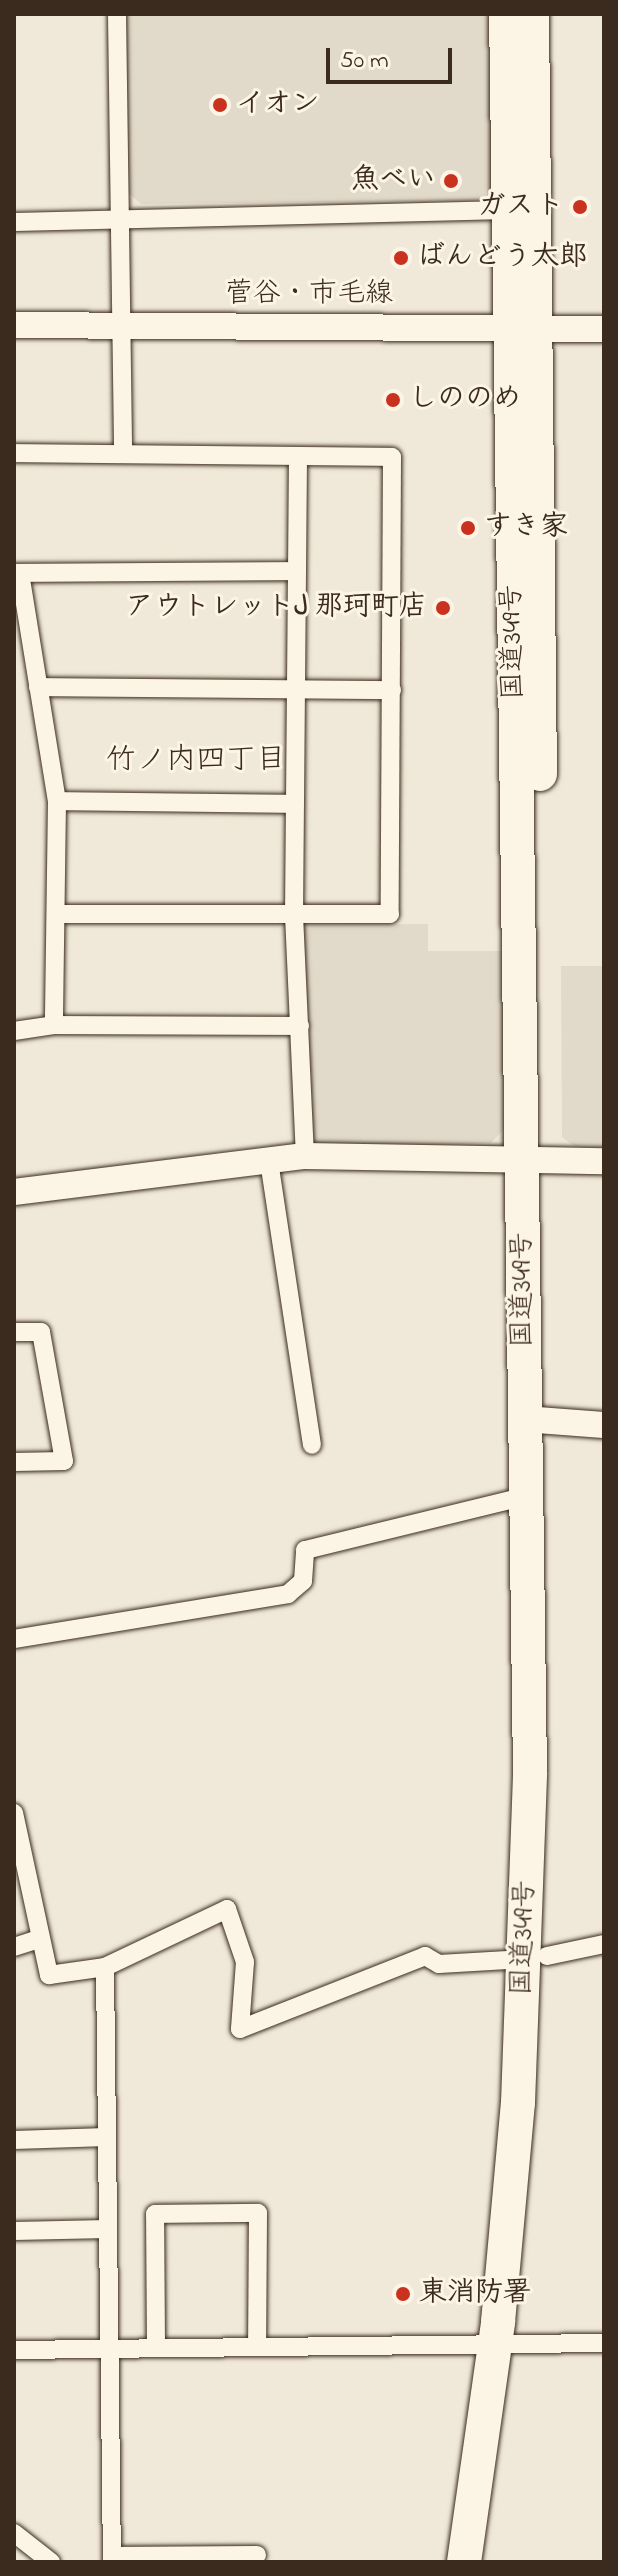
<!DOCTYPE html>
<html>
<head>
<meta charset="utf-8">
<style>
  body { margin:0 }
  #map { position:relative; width:618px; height:2576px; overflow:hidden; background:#f0e9d9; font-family:"Indie Flower","Klee One",sans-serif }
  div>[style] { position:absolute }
  .built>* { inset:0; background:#e1d9c9 }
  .roads { filter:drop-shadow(0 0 2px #3b2a1e) drop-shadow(0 0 2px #3b2a1e) }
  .street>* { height:18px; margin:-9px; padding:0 9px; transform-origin:9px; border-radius:9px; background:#fcf5e5 }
  .secondary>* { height:26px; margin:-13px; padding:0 13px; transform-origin:13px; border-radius:13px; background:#fcf5e5 }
  .highway>* { height:34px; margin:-17px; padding:0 17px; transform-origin:17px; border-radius:17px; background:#fcf5e5 }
  .dots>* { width:22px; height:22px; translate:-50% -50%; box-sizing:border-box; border:4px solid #fcf5e5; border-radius:50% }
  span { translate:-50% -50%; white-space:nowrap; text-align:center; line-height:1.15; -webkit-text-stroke:6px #fcf5e5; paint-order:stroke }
  .poi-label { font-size:28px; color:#3b2a1e; font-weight:700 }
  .left { translate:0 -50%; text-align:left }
  .right { translate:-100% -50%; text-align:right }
  .street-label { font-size:28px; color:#3b2a1e }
  .neighbourhood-label { font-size:30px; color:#3b2a1e }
  .frame { position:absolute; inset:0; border:16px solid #3b2a1e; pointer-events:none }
  .scale { position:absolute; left:326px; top:48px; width:126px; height:36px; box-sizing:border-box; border:4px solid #3b2a1e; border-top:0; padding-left:10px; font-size:24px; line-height:28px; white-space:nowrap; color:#3b2a1e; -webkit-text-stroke:6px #fcf5e5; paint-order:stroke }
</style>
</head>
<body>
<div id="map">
  <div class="built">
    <div style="clip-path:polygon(124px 14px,492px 14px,491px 200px,141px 204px,126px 191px)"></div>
    <div style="clip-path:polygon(428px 924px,428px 951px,502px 951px,504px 1129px,491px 1143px,314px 1149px,303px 925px)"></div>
    <div style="clip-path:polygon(561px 966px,604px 966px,604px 1147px,575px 1147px,562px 1137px)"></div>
  </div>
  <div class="roads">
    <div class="street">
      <div style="left:117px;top:14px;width:440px;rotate:89.2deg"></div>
      <div style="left:14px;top:222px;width:494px;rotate:-1.4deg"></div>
      <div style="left:14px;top:453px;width:378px;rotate:0.6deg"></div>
      <div style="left:392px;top:457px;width:457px;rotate:90.3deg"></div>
      <div style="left:390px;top:914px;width:330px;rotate:180deg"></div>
      <div style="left:298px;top:457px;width:458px;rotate:90.5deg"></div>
      <div style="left:294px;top:915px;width:241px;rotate:87.4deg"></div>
      <div style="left:14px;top:573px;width:283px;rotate:-0.4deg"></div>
      <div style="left:20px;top:573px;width:231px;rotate:80.8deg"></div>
      <div style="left:57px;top:801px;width:224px;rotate:90.8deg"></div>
      <div style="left:38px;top:687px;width:354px;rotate:0.5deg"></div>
      <div style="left:57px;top:801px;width:238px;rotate:0.7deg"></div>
      <div style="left:14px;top:1031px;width:40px;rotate:-8.5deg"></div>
      <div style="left:54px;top:1025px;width:246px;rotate:0.2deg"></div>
      <div style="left:269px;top:1161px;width:287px;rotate:81.4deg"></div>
      <div style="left:14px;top:1332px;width:27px"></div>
      <div style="left:41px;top:1332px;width:131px;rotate:79.9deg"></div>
      <div style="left:64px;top:1461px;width:50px;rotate:178.9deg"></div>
      <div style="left:14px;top:1639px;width:278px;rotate:-9.3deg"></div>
      <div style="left:288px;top:1594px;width:20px;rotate:-41deg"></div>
      <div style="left:303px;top:1581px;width:31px;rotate:-86deg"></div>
      <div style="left:305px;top:1550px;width:228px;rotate:-13.7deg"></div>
      <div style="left:14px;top:1813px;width:166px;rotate:77.8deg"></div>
      <div style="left:49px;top:1975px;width:57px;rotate:-8.1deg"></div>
      <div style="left:105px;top:1967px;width:135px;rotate:-25.4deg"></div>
      <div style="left:227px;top:1909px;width:56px;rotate:71.2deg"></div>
      <div style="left:245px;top:1962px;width:67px;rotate:94.3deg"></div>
      <div style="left:240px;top:2029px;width:199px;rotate:-21.5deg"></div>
      <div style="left:425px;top:1956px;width:16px;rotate:30deg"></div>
      <div style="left:439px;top:1964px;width:86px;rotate:-3.3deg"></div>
      <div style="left:14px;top:1947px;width:28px;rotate:-18deg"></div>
      <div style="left:547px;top:1956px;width:58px;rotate:-11.9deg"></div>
      <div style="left:105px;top:1967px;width:595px;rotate:89.33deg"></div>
      <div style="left:14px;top:2140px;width:93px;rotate:-1.8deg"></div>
      <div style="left:14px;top:2231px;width:94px;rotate:-1.2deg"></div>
      <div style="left:156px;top:2348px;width:134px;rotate:-90.4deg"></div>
      <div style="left:155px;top:2214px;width:103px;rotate:-0.6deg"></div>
      <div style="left:258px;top:2213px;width:134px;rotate:90.4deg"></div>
      <div style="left:14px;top:2350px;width:590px;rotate:-0.68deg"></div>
      <div style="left:14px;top:2533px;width:47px;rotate:38.1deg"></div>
      <div style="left:112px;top:2556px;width:145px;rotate:-0.4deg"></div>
    </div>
    <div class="secondary">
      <div style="left:14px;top:325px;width:590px;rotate:0.39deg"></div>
      <div style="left:14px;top:1192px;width:293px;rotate:-7.1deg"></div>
      <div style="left:305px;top:1156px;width:299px;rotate:1deg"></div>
      <div style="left:524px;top:1419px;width:80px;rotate:4.3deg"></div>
    </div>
    <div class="highway">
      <div style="left:532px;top:14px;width:760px;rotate:89.4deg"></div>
      <div style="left:464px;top:2562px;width:242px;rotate:-81.9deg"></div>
      <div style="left:498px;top:2322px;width:220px;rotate:-84.8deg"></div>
      <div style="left:518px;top:2103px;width:331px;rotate:-87.9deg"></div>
      <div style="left:530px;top:1772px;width:1758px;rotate:-90.78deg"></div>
    </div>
  </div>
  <div class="dots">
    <div style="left:220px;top:105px;background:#c8321e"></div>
    <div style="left:451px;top:181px;background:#c8321e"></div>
    <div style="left:580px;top:207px;background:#c8321e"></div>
    <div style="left:401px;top:258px;background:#c8321e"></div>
    <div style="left:393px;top:400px;background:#c8321e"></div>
    <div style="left:468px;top:528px;background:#c8321e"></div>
    <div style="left:443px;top:608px;background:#c8321e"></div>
    <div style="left:403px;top:2294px;background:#c8321e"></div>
  </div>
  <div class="poi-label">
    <span class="left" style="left:236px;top:105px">イオン</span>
    <span class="right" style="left:435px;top:181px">魚べい</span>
    <span class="right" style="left:564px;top:207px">ガスト</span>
    <span class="left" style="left:417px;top:258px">ばんどう太郎</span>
    <span class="left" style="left:409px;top:400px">しののめ</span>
    <span class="left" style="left:484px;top:528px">すき家</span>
    <span class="right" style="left:427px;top:608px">アウトレットJ 那珂町店</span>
    <span class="left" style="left:419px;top:2294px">東消防署</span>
  </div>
  <div class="street-label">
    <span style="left:309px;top:295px">菅谷・市毛線</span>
    <span style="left:514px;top:642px;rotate:-91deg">国道349号</span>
    <span style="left:524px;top:1290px;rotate:-90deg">国道349号</span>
    <span style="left:525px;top:1938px;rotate:-88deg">国道349号</span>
  </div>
  <div class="neighbourhood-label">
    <span style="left:196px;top:761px">竹ノ内四丁目</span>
  </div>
  <div class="frame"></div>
  <div class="scale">50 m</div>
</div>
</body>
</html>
